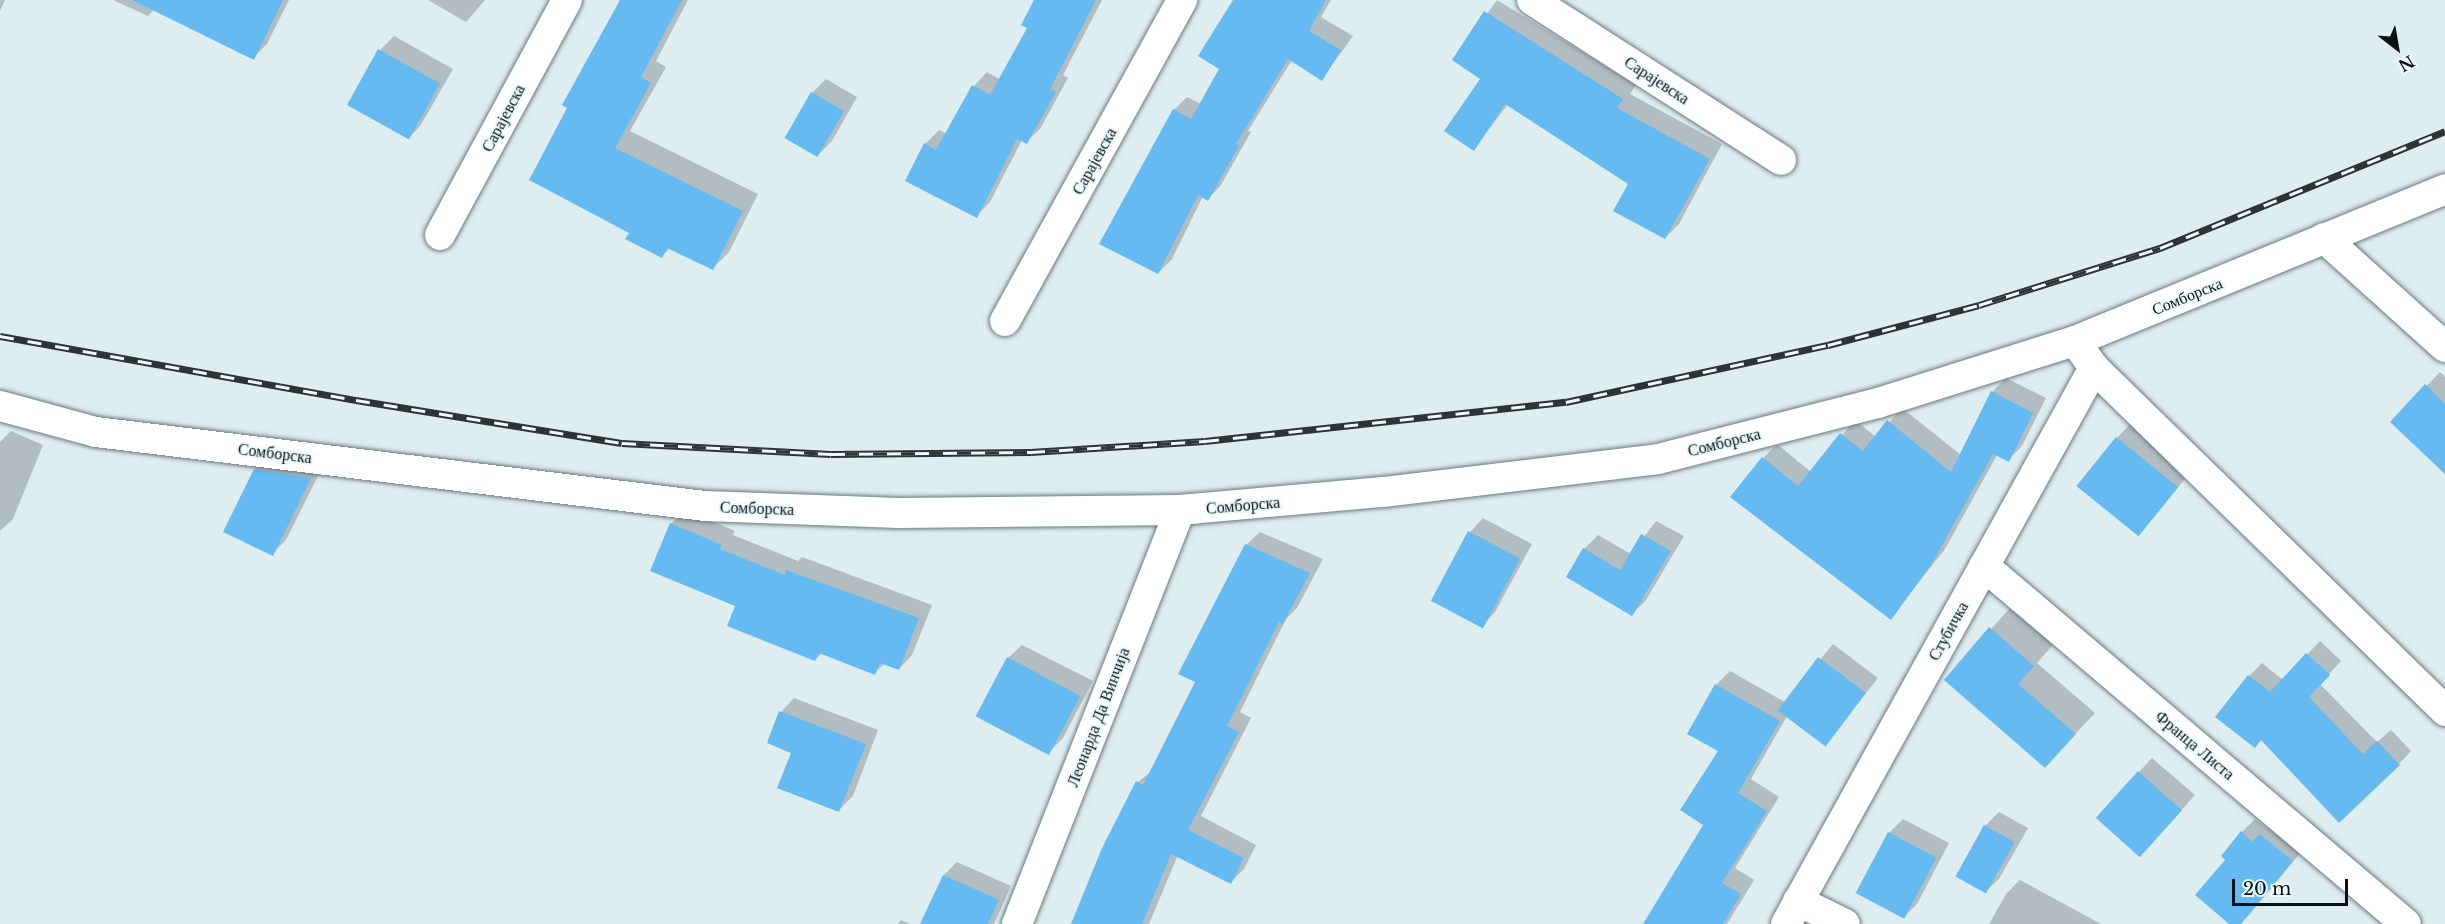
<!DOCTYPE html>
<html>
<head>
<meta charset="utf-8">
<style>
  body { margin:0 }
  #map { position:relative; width:2445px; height:924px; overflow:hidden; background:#deedf0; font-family:"Libre Baskerville",serif }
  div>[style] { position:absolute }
  .shadow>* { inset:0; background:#0003 }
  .building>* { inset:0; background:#65baf1; transform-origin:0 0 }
  .roads { filter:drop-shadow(0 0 2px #6c797c) drop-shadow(0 0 2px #6c797c) }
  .minor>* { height:30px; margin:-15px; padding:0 15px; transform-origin:15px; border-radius:15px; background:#fff }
  .rail>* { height:7px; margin-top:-3.5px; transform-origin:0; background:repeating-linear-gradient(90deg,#ebfafd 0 14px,#2d3435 0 28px); box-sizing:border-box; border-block:2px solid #2d3435 }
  span { translate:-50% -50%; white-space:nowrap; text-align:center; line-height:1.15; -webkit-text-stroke:4.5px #ebfafd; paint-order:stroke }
  .street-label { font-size:16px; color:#0b1011 }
  .north { position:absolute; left:2367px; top:18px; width:60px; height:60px; -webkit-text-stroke:4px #ebfafd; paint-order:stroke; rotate:149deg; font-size:16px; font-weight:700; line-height:24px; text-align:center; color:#0b1011 }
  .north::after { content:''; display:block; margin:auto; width:21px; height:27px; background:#0b1011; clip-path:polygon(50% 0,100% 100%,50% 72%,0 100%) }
  .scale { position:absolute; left:2232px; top:879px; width:116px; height:27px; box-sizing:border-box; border:3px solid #0b1011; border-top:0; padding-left:8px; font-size:18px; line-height:21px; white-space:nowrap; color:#0b1011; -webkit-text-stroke:4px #ebfafd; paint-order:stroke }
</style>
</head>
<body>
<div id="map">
  <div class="shadow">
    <div style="clip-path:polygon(0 0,5px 0,0 11px)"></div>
    <div style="clip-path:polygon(113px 0,289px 0,267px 44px,253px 58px,155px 9px,148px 16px)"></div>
    <div style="clip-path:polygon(428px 0,485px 0,466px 22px)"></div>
    <div style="clip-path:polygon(620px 0,688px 0,656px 61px,666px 67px,630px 131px,758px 194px,729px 252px,713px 268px,670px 248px,662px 256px,631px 232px,569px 107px)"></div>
    <div style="clip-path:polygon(1036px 0,1102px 0,1063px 75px,1068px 78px,1040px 129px,1026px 142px,1022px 140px,990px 202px,976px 216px,925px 144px,939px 130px,947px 134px,974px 86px,987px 72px,1001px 80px,1029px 27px)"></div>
    <div style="clip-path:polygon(1237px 0,1331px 0,1321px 17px,1353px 36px,1322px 79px,1292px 60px,1248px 131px,1251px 132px,1221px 185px,1208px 199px,1203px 196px,1172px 259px,1158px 273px,1174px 110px,1187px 97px,1201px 104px,1221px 68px)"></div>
    <div style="clip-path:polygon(1497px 0,1636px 85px,1630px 94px,1722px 144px,1679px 224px,1665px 238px,1630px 183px,1508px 104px,1474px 149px,1482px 78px,1454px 60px)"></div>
    <div style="clip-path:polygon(394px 36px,453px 69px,421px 125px,408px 139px,348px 105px,380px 50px)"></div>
    <div style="clip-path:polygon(826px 79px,857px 97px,832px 141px,818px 155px,812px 93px)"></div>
    <div style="clip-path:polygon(2440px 372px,2445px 377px,2445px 474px,2392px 422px)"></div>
    <div style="clip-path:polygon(2006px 378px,2046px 398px,2022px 446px,2008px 460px,1997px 455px,1945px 549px,1890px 618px,1763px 458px,1777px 444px,1811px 472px,1855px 420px,1876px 437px,1902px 408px,1961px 455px,1992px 392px)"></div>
    <div style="clip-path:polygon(2130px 424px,2191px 472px,2138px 534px,2117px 438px)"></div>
    <div style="clip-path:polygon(11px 431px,43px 445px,13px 519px,0 531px,0 442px)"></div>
    <div style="clip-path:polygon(269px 455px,324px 464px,286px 540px,272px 554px,255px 469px)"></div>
    <div style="clip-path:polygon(685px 510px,735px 531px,733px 535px,798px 561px,802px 557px,932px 605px,912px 655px,899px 669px,885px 663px,875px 673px,822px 653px,815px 660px,737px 606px,671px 524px)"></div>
    <div style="clip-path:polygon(1483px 518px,1532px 544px,1495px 612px,1482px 626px,1432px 599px,1470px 532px)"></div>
    <div style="clip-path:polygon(1656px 521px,1684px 536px,1646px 600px,1632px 614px,1568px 576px,1584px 549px,1598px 535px,1631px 554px)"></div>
    <div style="clip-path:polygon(1260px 532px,1323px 559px,1297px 608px,1286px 619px,1240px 712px,1251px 718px,1201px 816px,1256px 845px,1244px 869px,1230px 883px,1178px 855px,1149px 924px,1072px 924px,1138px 782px,1153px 770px,1197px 682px,1246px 545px)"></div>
    <div style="clip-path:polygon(2010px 608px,2053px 645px,2037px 663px,2095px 713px,2045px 766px,1946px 679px)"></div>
    <div style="clip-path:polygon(2320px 641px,2341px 661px,2320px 684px,2377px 742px,2391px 730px,2411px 751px,2399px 764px,2262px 739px,2255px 746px,2249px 676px,2262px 663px,2283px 680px)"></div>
    <div style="clip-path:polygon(1833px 644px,1878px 678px,1825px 744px,1787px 716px,1751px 779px,1779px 797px,1735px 868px,1754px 880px,1727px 924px,1666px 924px,1705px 824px,1720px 750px,1716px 685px,1730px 671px,1785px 702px)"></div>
    <div style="clip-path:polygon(1022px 645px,1093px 681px,1063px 738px,1049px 752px,1008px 658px)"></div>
    <div style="clip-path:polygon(794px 698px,878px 730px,853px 796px,839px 810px,793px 752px,781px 712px)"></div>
    <div style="clip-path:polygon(2152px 758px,2195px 795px,2154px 841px,2139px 772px)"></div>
    <div style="clip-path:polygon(1999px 812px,2028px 828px,1999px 879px,1985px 892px,1985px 826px)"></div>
    <div style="clip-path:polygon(1903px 819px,1949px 843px,1917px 904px,1903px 918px,1889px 833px)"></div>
    <div style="clip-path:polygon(2255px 819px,2267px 828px,2275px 821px,2306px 846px,2250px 914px,2240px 924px,2232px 924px,2227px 860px,2242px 832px)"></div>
    <div style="clip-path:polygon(957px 862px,1011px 886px,994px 924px,922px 924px,944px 875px)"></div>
    <div style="clip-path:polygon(2020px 880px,2101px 924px,1989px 924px,2006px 894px)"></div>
    <div style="clip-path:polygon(901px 920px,910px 924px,898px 924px)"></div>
  </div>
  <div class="building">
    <div style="clip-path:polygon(132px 0,283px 0,254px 60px)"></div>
    <div style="clip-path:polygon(620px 0,682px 0,641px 77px,651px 83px,615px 148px,743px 211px,713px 270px,667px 248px,662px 258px,625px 239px,629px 233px,529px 180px,567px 108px,562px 105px)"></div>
    <div style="clip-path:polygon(1034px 0,1096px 0,1050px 89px,1056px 92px,1027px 144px,1017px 139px,977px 218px,905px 181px,924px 143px,936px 150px,972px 85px,990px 95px,1027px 28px,1021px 25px)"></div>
    <div style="clip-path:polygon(1233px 0,1326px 0,1309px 31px,1341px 50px,1322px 81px,1288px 59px,1236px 144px,1239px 146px,1208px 201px,1198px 195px,1158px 274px,1099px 244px,1173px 109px,1191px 119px,1219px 69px,1198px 56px)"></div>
    <div style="clip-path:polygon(1484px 11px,1623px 99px,1617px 108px,1710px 159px,1665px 239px,1613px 211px,1628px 184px,1505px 104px,1474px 151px,1444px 131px,1480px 79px,1452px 60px)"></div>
    <div style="left:378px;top:49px;width:71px;height:64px;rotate:29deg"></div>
    <div style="left:811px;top:92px;width:38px;height:53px;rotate:30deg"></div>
    <div style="clip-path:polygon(2425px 384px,2445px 404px,2445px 474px,2390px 422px)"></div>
    <div style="clip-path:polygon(1991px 391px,2033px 413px,2009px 462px,1993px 454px,1931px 565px,1891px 620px,1730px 497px,1762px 457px,1798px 486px,1840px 433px,1863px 451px,1887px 420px,1951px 472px)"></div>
    <div style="left:2116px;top:437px;width:80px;height:63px;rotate:39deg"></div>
    <div style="clip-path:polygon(254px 469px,311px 478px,273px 556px,223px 532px)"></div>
    <div style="clip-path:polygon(670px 523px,722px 545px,720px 549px,785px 575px,786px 570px,919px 618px,899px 670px,880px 663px,875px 675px,819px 653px,815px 661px,727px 626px,735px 606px,650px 571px)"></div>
    <div style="left:1468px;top:531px;width:59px;height:79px;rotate:28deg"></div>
    <div style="clip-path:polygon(1641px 534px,1671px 551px,1632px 616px,1566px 577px,1583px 548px,1620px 570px)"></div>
    <div style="clip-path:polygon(1245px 544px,1310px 573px,1283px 624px,1279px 622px,1227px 726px,1239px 732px,1188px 830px,1244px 858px,1231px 884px,1171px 854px,1142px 924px,1071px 924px,1102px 848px,1136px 781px,1143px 785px,1195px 682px,1178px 674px)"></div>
    <div style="clip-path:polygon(1989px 627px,2034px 666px,2018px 684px,2076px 734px,2045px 768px,1944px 680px)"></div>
    <div style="clip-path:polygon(2306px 653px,2330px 675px,2309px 697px,2363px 754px,2377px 741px,2400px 765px,2339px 823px,2261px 740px,2255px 748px,2215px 717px,2248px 675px,2270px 692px)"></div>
    <div style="left:1007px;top:657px;width:83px;height:67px;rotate:28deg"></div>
    <div style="left:1818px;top:657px;width:60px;height:67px;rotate:37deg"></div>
    <div style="clip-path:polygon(1715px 684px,1780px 721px,1738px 793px,1767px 811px,1722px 883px,1741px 894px,1723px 924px,1643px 924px,1703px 825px,1680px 810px,1718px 751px,1687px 734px)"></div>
    <div style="clip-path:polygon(779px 711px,866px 744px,839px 812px,777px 788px,791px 753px,767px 743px)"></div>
    <div style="left:2138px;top:771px;width:59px;height:63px;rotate:42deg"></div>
    <div style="left:1984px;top:825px;width:35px;height:59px;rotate:29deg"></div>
    <div style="clip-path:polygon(2241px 831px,2252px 842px,2260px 834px,2293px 861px,2241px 924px,2229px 924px,2195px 895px,2225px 860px,2221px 856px)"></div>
    <div style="left:1888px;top:832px;width:55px;height:69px;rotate:28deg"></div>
    <div style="clip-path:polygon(943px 875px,999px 900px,988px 924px,920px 924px)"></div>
  </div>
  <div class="roads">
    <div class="minor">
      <div style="left:1532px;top:0;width:296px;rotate:32.7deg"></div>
      <div style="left:440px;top:235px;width:267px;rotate:-61.6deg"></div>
      <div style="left:2324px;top:238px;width:163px;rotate:42deg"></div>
      <div style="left:1005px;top:321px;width:367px;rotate:-61.1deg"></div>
      <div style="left:2094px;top:368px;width:491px;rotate:44.3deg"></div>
      <div style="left:0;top:406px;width:99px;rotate:15.2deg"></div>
      <div style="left:96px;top:432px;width:613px;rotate:6.93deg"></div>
      <div style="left:705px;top:506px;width:194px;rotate:2.1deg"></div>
      <div style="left:899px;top:513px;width:281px;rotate:-0.6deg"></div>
      <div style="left:1180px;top:510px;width:204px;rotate:-5.1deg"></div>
      <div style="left:1383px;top:492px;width:277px;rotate:-6.8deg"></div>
      <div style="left:1658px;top:459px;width:227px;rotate:-14.3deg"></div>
      <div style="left:1878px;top:403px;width:207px;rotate:-17.5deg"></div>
      <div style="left:2075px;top:341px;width:400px;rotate:-22.3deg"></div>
      <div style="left:1984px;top:566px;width:553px;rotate:40.31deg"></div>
      <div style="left:1798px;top:901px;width:52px;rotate:26.1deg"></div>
      <div style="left:1017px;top:924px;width:445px;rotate:-68.5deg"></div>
      <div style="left:1786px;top:924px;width:636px;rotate:-61.02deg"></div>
      <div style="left:2094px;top:368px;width:33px;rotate:-125deg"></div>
    </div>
  </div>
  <div class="rail">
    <div style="left:0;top:336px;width:362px;rotate:10.2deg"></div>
    <div style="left:356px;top:400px;width:269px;rotate:9.2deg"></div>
    <div style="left:622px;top:443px;width:209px;rotate:3deg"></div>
    <div style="left:831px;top:454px;width:200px;rotate:-0.6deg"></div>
    <div style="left:1031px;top:452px;width:174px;rotate:-3.6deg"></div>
    <div style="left:1205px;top:441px;width:363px;rotate:-6.2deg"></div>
    <div style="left:1566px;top:402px;width:268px;rotate:-12.3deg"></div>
    <div style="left:1828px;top:345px;width:156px;rotate:-14.8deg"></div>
    <div style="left:1979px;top:305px;width:190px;rotate:-17.5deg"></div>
    <div style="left:2160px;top:248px;width:308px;rotate:-22.3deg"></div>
  </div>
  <div class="street-label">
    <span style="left:1657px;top:80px;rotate:33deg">Сарајевска</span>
    <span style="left:503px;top:118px;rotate:-62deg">Сарајевска</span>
    <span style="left:1094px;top:161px;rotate:-61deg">Сарајевска</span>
    <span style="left:2187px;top:296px;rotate:-22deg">Сомборска</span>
    <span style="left:1724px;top:442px;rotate:-14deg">Сомборска</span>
    <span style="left:275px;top:453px;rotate:7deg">Сомборска</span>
    <span style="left:1243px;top:505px;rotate:-5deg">Сомборска</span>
    <span style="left:757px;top:508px;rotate:2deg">Сомборска</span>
    <span style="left:1948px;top:631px;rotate:-61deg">Стубичка</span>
    <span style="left:1098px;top:717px;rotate:-69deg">Леонарда Да Винчија</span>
    <span style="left:2195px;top:745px;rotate:40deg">Франца Листа</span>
  </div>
  <div class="north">N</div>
  <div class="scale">20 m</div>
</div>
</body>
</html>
